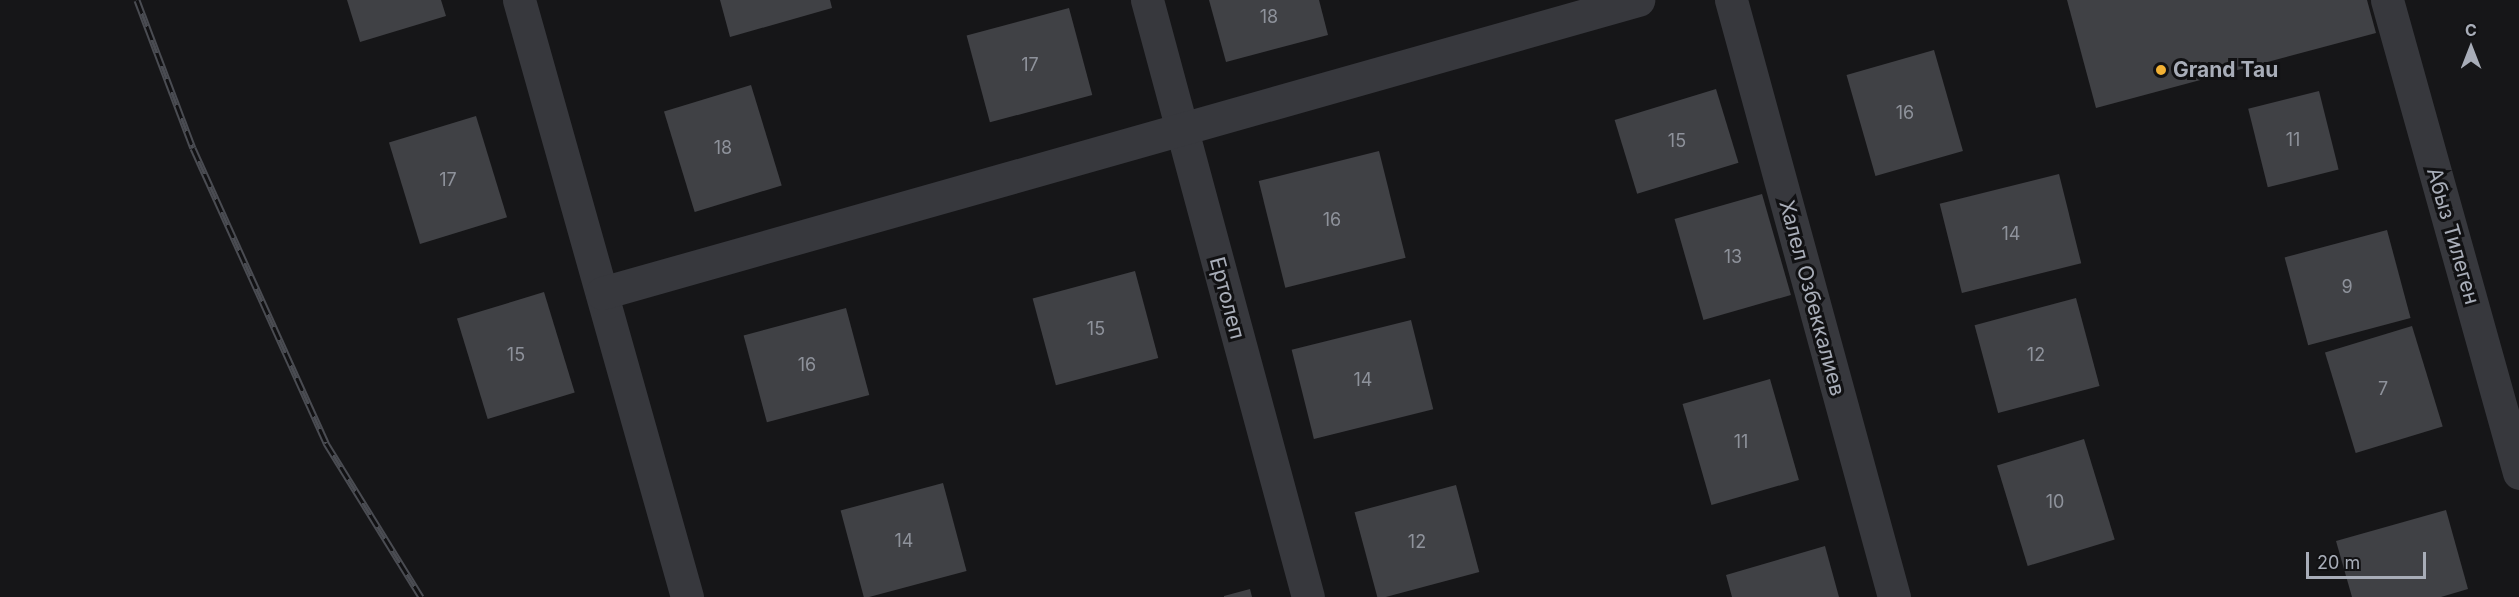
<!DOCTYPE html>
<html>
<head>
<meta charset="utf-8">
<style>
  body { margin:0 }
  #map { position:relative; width:2519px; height:597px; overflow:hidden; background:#161618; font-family:Inter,sans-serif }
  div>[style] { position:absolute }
  .building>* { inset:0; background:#404145; transform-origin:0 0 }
  .street>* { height:33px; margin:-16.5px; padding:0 16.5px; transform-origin:16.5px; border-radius:16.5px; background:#37383d }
  .rail>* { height:7px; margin-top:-3.5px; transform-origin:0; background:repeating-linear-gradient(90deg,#111113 0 14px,#4a4c52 0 28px); box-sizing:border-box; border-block:2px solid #4a4c52 }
  .dots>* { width:16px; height:16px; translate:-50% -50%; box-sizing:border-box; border:3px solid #111113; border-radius:50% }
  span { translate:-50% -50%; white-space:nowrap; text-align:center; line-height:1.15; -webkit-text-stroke:6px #111113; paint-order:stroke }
  .number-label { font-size:18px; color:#8e929b }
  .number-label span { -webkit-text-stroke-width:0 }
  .poi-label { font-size:21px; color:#a8adb8; font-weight:700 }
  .left { translate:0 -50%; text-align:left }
  .street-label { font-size:21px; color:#a8adb8 }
  .north { position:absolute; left:2441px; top:18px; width:60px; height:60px; -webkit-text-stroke:4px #111113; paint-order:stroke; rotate:0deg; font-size:16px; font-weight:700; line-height:24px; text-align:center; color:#a8adb8 }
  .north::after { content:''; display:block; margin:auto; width:21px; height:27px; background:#a8adb8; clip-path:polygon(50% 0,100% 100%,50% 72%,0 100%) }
  .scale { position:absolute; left:2306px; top:552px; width:120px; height:27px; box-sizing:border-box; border:3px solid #a8adb8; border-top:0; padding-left:8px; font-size:18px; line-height:21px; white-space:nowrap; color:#a8adb8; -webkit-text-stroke:4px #111113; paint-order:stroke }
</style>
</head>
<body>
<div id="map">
  <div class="building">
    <div style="clip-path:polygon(347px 0,441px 0,446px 16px,360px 42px)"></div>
    <div style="clip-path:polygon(720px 0,830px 0,832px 8px,730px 37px)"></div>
    <div style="clip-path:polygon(1209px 0,1319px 0,1328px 35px,1226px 62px)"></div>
    <div style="clip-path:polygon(2067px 0,2367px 0,2376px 33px,2096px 108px)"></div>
    <div style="left:1069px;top:8px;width:90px;height:106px;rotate:75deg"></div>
    <div style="left:1934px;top:50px;width:105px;height:91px;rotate:74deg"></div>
    <div style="left:751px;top:85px;width:105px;height:91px;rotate:73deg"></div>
    <div style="left:1716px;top:89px;width:77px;height:106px;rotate:73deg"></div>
    <div style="left:2319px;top:91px;width:81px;height:73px;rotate:76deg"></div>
    <div style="left:476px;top:116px;width:106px;height:91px;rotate:73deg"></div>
    <div style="left:1379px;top:151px;width:110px;height:124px;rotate:76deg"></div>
    <div style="left:2059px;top:174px;width:92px;height:123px;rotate:76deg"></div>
    <div style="left:1762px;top:194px;width:105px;height:91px;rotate:74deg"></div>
    <div style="left:2387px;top:230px;width:91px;height:106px;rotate:75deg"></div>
    <div style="left:1135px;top:271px;width:90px;height:106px;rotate:75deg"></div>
    <div style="left:544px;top:292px;width:105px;height:91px;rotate:73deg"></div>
    <div style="left:2076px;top:298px;width:91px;height:105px;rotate:75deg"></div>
    <div style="left:846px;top:308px;width:90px;height:106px;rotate:75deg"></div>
    <div style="left:1411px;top:320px;width:92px;height:123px;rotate:76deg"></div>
    <div style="left:2412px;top:326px;width:105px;height:91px;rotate:73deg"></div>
    <div style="left:1770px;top:379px;width:105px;height:91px;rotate:74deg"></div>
    <div style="left:2084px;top:439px;width:105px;height:91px;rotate:73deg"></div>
    <div style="left:943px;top:483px;width:91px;height:106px;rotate:75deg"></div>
    <div style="left:1456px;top:485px;width:90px;height:105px;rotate:75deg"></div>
    <div style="clip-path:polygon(2446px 510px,2468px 589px,2441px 597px,2352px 597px,2336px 541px)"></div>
    <div style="clip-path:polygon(1825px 546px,1839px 597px,1732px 597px,1726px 575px)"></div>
    <div style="clip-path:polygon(1250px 589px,1252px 597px,1224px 597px,1224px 596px)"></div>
  </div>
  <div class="street">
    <div style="left:519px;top:0;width:620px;rotate:74.28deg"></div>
    <div style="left:1147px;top:0;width:618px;rotate:74.91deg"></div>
    <div style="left:1731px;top:0;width:619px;rotate:74.73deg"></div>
    <div style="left:2387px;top:0;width:491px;rotate:74.4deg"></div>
    <div style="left:602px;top:293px;width:1077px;rotate:-15.79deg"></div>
  </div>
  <div class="rail">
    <div style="left:137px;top:0;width:158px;rotate:69.3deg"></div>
    <div style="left:193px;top:148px;width:324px;rotate:65.7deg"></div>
    <div style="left:326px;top:443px;width:181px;rotate:58.3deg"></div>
  </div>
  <div class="dots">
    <div style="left:2161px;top:70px;background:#f2b134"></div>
  </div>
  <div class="number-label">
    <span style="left:1269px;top:17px">18</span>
    <span style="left:1030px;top:65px">17</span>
    <span style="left:1905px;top:113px">16</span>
    <span style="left:2293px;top:140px">11</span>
    <span style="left:1677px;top:141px">15</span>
    <span style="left:723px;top:148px">18</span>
    <span style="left:448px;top:180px">17</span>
    <span style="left:1332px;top:220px">16</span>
    <span style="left:2011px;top:234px">14</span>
    <span style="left:1733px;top:257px">13</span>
    <span style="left:2347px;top:287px">9</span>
    <span style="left:1096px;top:329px">15</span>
    <span style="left:516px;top:355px">15</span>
    <span style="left:2036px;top:355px">12</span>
    <span style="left:807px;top:365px">16</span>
    <span style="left:1363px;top:380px">14</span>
    <span style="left:2383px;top:389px">7</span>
    <span style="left:1741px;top:442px">11</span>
    <span style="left:2055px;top:502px">10</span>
    <span style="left:904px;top:541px">14</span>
    <span style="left:1417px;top:542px">12</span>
  </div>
  <div class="poi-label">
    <span class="left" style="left:2173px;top:70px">Grand Tau</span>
  </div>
  <div class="street-label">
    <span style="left:2453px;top:236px;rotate:74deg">Абыз Тилеген</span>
    <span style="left:1227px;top:298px;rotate:75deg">Ертолеп</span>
    <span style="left:1812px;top:298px;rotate:75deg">Халел Озбеккалиев</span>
  </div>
  <div class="north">С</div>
  <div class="scale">20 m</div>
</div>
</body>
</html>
